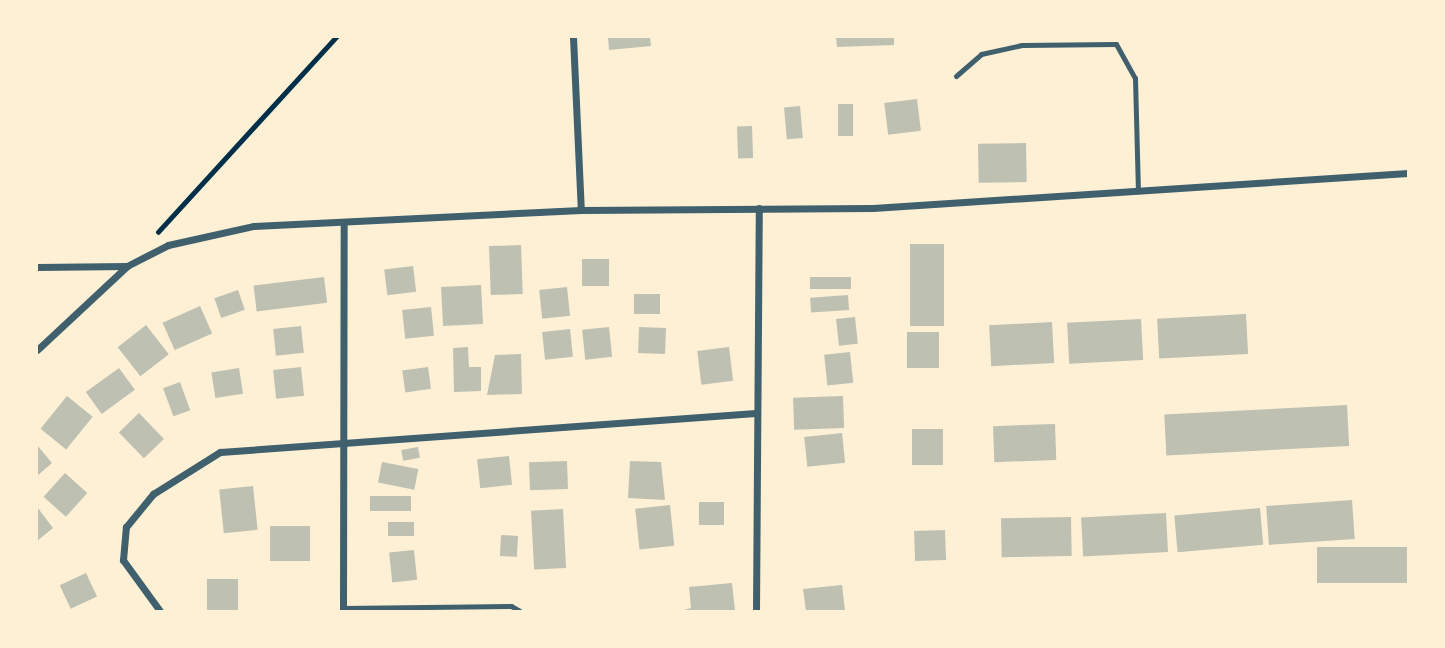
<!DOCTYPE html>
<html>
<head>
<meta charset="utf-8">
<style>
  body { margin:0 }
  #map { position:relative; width:1445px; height:648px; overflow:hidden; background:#fdf0d5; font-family:"Public Sans",sans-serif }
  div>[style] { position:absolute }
  .building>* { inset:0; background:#bec0b2; transform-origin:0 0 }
  .path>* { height:4.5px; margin:-2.25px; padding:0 2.25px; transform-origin:2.25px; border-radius:2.25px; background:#003049 }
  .service>* { height:5px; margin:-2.5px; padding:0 2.5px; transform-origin:2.5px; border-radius:2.5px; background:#3f606c }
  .minor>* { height:7px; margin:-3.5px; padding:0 3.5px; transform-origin:3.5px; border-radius:3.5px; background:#3f606c }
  span { translate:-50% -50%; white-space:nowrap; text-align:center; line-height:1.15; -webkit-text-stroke:7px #fdf0d5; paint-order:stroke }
  .frame { position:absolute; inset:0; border:38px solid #fdf0d5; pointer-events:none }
</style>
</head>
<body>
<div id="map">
  <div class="building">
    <div style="clip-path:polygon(608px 37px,650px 37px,651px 46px,609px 50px)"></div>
    <div style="clip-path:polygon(836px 37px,894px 37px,894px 45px,837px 47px)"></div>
    <div style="left:917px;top:99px;width:32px;height:33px;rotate:83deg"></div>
    <div style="left:838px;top:104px;width:15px;height:32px"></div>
    <div style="left:800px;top:106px;width:32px;height:16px;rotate:85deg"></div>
    <div style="left:752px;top:126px;width:32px;height:15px;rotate:88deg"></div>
    <div style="left:1026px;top:143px;width:39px;height:48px;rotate:89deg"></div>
    <div style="left:910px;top:244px;width:34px;height:82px"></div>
    <div style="left:521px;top:245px;width:49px;height:32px;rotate:88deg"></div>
    <div style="left:582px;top:259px;width:27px;height:27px"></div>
    <div style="left:413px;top:266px;width:26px;height:29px;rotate:83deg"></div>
    <div style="left:324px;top:277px;width:26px;height:71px;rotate:83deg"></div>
    <div style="left:810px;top:277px;width:41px;height:12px"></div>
    <div style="left:481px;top:285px;width:39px;height:40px;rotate:87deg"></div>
    <div style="left:567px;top:287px;width:29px;height:28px;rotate:84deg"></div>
    <div style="left:238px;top:290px;width:21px;height:25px;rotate:71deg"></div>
    <div style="left:660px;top:294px;width:20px;height:26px;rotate:90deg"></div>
    <div style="left:848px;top:295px;width:15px;height:38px;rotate:86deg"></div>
    <div style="left:200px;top:306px;width:30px;height:41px;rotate:66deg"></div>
    <div style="left:431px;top:307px;width:29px;height:29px;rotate:84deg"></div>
    <div style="left:1246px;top:314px;width:40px;height:89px;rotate:87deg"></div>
    <div style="left:855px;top:317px;width:27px;height:19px;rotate:84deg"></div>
    <div style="left:1141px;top:319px;width:41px;height:74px;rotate:87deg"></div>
    <div style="left:1052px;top:322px;width:41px;height:63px;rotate:87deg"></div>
    <div style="left:146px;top:325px;width:37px;height:36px;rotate:52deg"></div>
    <div style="left:301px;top:326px;width:27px;height:28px;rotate:84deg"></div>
    <div style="left:609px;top:327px;width:30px;height:27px;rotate:84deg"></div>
    <div style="left:639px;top:327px;width:27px;height:26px;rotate:2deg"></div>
    <div style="left:570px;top:329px;width:28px;height:28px;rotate:84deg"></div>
    <div style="left:907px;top:332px;width:32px;height:36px"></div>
    <div style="clip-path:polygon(468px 347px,469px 367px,481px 367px,481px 391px,454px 392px,453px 348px)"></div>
    <div style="left:729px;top:347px;width:34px;height:32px;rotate:83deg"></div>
    <div style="left:850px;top:352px;width:31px;height:26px;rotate:84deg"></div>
    <div style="clip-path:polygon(521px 354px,522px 394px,487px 395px,495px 355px)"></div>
    <div style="left:301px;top:367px;width:29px;height:28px;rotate:84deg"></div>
    <div style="left:428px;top:367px;width:22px;height:26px;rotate:82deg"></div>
    <div style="left:119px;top:368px;width:27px;height:41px;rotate:54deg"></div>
    <div style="left:239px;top:368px;width:26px;height:28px;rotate:81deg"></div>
    <div style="left:180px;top:382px;width:30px;height:18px;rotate:70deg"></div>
    <div style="left:67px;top:396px;width:33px;height:42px;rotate:39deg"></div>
    <div style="left:843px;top:396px;width:32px;height:50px;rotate:88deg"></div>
    <div style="left:1347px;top:405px;width:41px;height:183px;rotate:87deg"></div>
    <div style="left:139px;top:413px;width:36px;height:28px;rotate:46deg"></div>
    <div style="left:1055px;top:424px;width:36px;height:62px;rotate:88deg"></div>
    <div style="left:912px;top:429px;width:31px;height:36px"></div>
    <div style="left:842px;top:433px;width:30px;height:38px;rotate:84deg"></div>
    <div style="clip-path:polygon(37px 445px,52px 463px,37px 476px)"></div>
    <div style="left:418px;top:447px;width:11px;height:17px;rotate:80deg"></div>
    <div style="left:509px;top:456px;width:29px;height:32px;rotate:84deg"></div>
    <div style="left:567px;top:461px;width:28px;height:38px;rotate:88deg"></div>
    <div style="clip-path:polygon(630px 461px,661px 462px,665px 500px,628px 498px)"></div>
    <div style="left:382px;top:462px;width:37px;height:21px;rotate:11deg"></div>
    <div style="left:65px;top:473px;width:30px;height:32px;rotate:42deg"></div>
    <div style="left:253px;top:486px;width:44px;height:34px;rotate:84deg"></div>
    <div style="left:411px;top:496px;width:15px;height:41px;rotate:90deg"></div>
    <div style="left:1352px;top:500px;width:39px;height:86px;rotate:86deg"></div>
    <div style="left:699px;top:502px;width:25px;height:23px"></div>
    <div style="left:670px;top:505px;width:41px;height:35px;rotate:84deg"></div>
    <div style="clip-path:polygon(37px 507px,53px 528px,37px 541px)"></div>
    <div style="left:1260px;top:508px;width:37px;height:86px;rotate:85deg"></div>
    <div style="left:563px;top:509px;width:59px;height:32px;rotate:87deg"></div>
    <div style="left:1166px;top:513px;width:39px;height:85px;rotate:87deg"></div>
    <div style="left:1071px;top:517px;width:39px;height:70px;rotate:89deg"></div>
    <div style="left:414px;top:522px;width:14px;height:26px;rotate:90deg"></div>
    <div style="left:270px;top:526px;width:40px;height:35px"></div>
    <div style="left:945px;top:530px;width:30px;height:31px;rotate:88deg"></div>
    <div style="left:501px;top:535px;width:17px;height:21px;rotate:3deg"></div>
    <div style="left:1408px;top:547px;width:36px;height:91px;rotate:90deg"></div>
    <div style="left:414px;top:550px;width:30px;height:25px;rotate:84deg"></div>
    <div style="left:86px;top:573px;width:26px;height:29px;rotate:65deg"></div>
    <div style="left:207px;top:579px;width:31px;height:32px"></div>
    <div style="clip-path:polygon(732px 583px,735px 611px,680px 611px,691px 608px,689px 587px)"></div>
    <div style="clip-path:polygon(842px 585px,845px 611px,806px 611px,803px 589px)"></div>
  </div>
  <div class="path">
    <div style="left:158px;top:232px;width:264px;rotate:-47.6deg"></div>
  </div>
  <div class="service">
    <div style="left:956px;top:76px;width:33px;rotate:-41deg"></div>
    <div style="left:981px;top:54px;width:42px;rotate:-12.4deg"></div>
    <div style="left:1022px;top:45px;width:94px;rotate:-0.6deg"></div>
    <div style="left:1116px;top:44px;width:39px;rotate:61deg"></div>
    <div style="left:1135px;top:78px;width:113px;rotate:88.5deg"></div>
    <div style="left:343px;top:608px;width:168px;rotate:-0.7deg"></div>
    <div style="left:511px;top:606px;width:10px;rotate:29deg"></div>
  </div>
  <div class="minor">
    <div style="left:573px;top:37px;width:173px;rotate:87.4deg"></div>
    <div style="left:37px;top:267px;width:90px;rotate:-0.6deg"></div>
    <div style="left:37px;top:350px;width:123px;rotate:-43deg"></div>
    <div style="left:127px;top:266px;width:46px;rotate:-27.1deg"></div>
    <div style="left:168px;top:245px;width:88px;rotate:-12.5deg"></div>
    <div style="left:254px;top:226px;width:327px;rotate:-2.8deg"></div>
    <div style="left:581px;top:210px;width:292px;rotate:-0.4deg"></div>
    <div style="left:873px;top:208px;width:536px;rotate:-3.74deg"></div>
    <div style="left:160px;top:611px;width:63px;rotate:-126deg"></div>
    <div style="left:123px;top:560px;width:33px;rotate:-85deg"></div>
    <div style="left:126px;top:527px;width:43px;rotate:-50.7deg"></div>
    <div style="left:153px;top:494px;width:79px;rotate:-32.1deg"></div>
    <div style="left:220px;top:452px;width:537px;rotate:-4.16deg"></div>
    <div style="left:343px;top:611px;width:389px;rotate:-89.9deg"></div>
    <div style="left:756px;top:611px;width:403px;rotate:-89.6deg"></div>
  </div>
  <div class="frame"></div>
</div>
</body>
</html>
